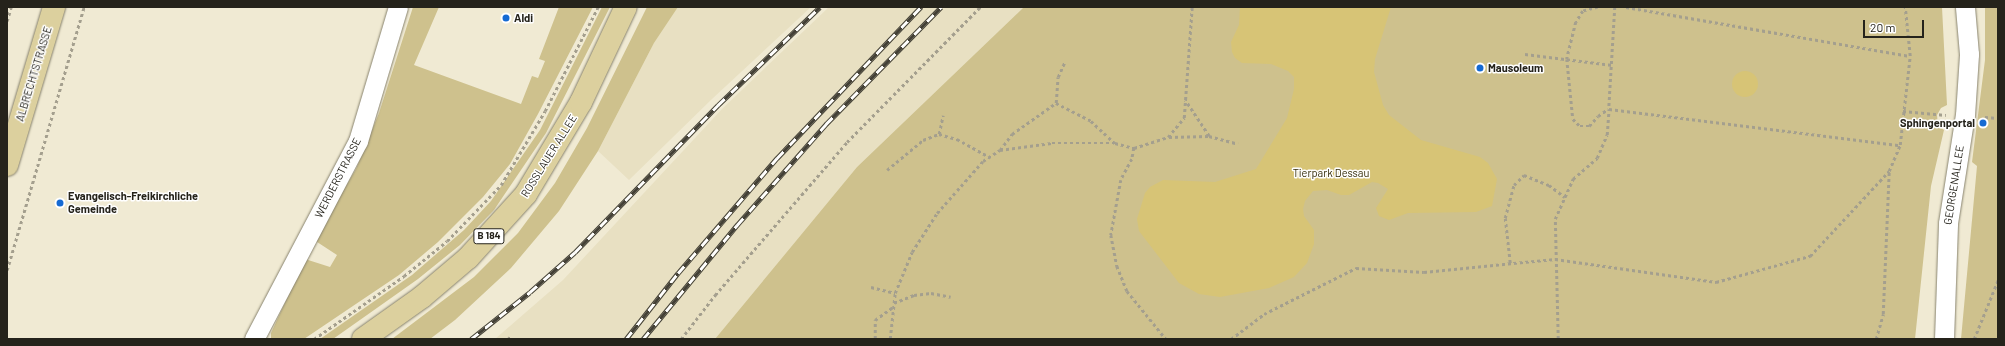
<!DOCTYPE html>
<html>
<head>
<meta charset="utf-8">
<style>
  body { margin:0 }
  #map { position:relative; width:2005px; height:346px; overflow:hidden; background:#f0ead3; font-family:Barlow,sans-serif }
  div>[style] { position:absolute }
  .built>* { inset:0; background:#e8e0c2 }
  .green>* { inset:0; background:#cec18d }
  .water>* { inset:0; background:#d7c476 }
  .round { border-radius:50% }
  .path>* { height:2.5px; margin-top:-1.25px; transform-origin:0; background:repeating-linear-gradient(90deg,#a49f8e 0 3px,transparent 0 6px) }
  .roads { filter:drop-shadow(0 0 1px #88836e) drop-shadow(0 0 1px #88836e) }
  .minor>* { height:19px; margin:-9.5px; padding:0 9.5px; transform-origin:9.5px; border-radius:9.5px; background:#fff }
  .major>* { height:22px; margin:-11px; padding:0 11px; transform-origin:11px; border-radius:11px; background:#dcd09e }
  .rail>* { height:4.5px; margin-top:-2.25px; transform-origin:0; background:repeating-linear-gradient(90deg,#fff 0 9px,#434036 0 18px); box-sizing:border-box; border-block:1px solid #434036 }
  .dots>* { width:11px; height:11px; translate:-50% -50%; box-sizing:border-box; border:2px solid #fff; border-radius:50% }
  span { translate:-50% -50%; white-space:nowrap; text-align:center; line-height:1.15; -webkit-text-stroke:3px #fff; paint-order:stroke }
  .shield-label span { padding:1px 3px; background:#fff; border:1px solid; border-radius:3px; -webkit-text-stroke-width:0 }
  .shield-label { font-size:10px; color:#25231b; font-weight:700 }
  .poi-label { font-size:11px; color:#25231b; font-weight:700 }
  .left { translate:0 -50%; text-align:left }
  .right { translate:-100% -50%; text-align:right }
  .street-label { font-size:11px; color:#25231b }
  .park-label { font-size:11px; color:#332b07 }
  .frame { position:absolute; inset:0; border:8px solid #25231b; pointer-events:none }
  .scale { position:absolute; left:1863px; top:20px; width:61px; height:18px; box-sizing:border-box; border:2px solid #25231b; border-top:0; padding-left:5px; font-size:12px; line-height:14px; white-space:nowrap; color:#25231b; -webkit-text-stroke:3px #fff; paint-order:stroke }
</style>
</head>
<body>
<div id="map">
  <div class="built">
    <div style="clip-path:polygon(678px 7px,811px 7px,712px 99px,629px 180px,598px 151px,654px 43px)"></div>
    <div style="clip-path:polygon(829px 7px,1024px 7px,857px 167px,715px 339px,495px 339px,563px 280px,722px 109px)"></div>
  </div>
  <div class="green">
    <div style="clip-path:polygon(413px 7px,439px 7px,414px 65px,521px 104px,532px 76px,538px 78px,545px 61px,539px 59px,559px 7px,593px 7px,538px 114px,510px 164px,483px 197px,438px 242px,399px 275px,347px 310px,304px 339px,271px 339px,271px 333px,305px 259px,330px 267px,337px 255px,314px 240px,356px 169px,379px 113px)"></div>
    <div style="clip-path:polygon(602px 7px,610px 7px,546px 133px,494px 210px,460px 245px,418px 279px,333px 339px,320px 339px,412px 275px,464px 230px,491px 201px,540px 130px)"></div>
    <div style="clip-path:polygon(647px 7px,678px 7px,654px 43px,598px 151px,559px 211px,511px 268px,455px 320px,430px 339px,392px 339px,474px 277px,518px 233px,555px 183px,587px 128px)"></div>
    <div style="clip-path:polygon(1024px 7px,1942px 7px,1947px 105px,1941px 108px,1937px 115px,1938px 126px,1944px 130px,1931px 186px,1915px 339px,715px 339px,857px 167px)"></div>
    <div style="clip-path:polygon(1985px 7px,1998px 7px,1998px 339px,1961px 339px,1977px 166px,1972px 162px,1985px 60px)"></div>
  </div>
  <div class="water">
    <div style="clip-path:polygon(1240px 7px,1391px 7px,1375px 59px,1374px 72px,1383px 105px,1389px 115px,1421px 140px,1480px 157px,1488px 163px,1497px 179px,1492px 206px,1476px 212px,1408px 213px,1389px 220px,1379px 216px,1376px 208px,1388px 189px,1378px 183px,1372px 182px,1349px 195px,1341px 195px,1327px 190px,1313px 191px,1305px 201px,1303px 209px,1304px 216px,1314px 230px,1314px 244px,1307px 263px,1294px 277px,1269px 288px,1220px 297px,1199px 294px,1179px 283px,1139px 231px,1137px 219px,1145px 193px,1150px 187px,1163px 180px,1215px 182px,1256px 169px,1287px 118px,1294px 89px,1294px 77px,1288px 71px,1271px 64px,1242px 63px,1235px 58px,1232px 52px,1231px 42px,1239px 25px)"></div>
    <div class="round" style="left:1732px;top:71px;width:26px;height:26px"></div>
  </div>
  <div class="path">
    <div style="left:1598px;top:7px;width:16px;rotate:165deg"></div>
    <div style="left:1583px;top:11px;width:13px;rotate:122deg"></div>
    <div style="left:1576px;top:22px;width:38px;rotate:104deg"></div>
    <div style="left:1567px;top:59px;width:60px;rotate:84.3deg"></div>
    <div style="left:1573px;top:119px;width:10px;rotate:45deg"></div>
    <div style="left:1580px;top:126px;width:9px"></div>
    <div style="left:1589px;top:126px;width:13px;rotate:-48deg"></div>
    <div style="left:1598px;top:116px;width:12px;rotate:-35deg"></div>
    <div style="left:1615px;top:7px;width:102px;rotate:93.4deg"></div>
    <div style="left:1609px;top:109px;width:293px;rotate:7.1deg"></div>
    <div style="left:1626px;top:7px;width:288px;rotate:9.8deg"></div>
    <div style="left:7px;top:21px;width:15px;rotate:-74deg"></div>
    <div style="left:1525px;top:54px;width:88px;rotate:7.2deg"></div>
    <div style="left:1056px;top:103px;width:26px;rotate:-86deg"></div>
    <div style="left:1058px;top:77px;width:17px;rotate:-66deg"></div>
    <div style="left:1903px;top:111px;width:43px;rotate:5.3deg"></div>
    <div style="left:1985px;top:117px;width:13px;rotate:4deg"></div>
    <div style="left:939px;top:134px;width:19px;rotate:-78deg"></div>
    <div style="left:1209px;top:136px;width:30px;rotate:15deg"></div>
    <div style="left:1169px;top:137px;width:40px;rotate:-1.4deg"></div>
    <div style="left:1209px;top:136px;width:43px;rotate:-123.7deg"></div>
    <div style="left:1134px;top:148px;width:11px;rotate:100deg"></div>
    <div style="left:1132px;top:159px;width:24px;rotate:118deg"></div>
    <div style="left:1121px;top:180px;width:56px;rotate:100.3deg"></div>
    <div style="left:1111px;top:235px;width:32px;rotate:79deg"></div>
    <div style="left:1117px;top:266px;width:27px;rotate:68deg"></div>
    <div style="left:1127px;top:291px;width:62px;rotate:50.9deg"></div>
    <div style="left:1000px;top:150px;width:52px;rotate:-7.7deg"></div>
    <div style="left:1052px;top:143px;width:63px"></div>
    <div style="left:887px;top:170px;width:47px;rotate:-39.8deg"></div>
    <div style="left:923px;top:140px;width:17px;rotate:-21deg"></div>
    <div style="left:939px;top:134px;width:19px;rotate:16deg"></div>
    <div style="left:957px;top:139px;width:38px;rotate:29deg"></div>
    <div style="left:1510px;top:263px;width:45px;rotate:-96.3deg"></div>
    <div style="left:1505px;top:218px;width:34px;rotate:-75deg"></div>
    <div style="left:1514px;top:185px;width:14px;rotate:-45deg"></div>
    <div style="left:1524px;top:175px;width:27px;rotate:22deg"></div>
    <div style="left:1549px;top:185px;width:20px;rotate:37deg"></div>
    <div style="left:7px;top:270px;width:274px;rotate:-73.7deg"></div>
    <div style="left:871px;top:287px;width:25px;rotate:14deg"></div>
    <div style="left:894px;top:303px;width:22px;rotate:-22deg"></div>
    <div style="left:914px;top:295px;width:17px;rotate:-7deg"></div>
    <div style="left:931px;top:293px;width:20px;rotate:11deg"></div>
    <div style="left:314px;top:339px;width:110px;rotate:-35deg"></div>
    <div style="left:404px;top:276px;width:55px;rotate:-39.1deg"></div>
    <div style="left:447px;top:241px;width:78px;rotate:-46deg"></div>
    <div style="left:501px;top:185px;width:86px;rotate:-59.3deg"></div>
    <div style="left:545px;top:111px;width:117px;rotate:-63deg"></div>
    <div style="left:508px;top:339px;width:4px;rotate:-45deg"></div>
    <div style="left:681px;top:339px;width:56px;rotate:-52.3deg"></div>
    <div style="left:715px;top:295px;width:202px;rotate:-49.2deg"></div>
    <div style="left:847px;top:142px;width:190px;rotate:-45.4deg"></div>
    <div style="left:875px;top:339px;width:19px;rotate:-90deg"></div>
    <div style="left:875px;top:320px;width:22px;rotate:-36deg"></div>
    <div style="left:890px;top:339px;width:46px;rotate:-83.8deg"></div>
    <div style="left:895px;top:293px;width:44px;rotate:-67.5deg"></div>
    <div style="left:912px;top:252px;width:46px;rotate:-57.3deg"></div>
    <div style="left:937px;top:213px;width:69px;rotate:-48.5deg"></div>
    <div style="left:983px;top:161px;width:20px;rotate:-33deg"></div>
    <div style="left:1000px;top:150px;width:20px;rotate:-53deg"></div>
    <div style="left:1012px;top:134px;width:54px;rotate:-35.2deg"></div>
    <div style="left:1056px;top:103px;width:39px;rotate:27deg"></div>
    <div style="left:1091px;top:121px;width:33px;rotate:43deg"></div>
    <div style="left:1115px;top:143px;width:20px;rotate:15deg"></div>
    <div style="left:1134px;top:148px;width:36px;rotate:-18deg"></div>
    <div style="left:1168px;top:137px;width:25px;rotate:-50deg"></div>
    <div style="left:1184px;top:118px;width:111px;rotate:-85.9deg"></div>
    <div style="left:1231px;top:339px;width:41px;rotate:-37.1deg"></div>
    <div style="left:1264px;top:314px;width:103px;rotate:-26.6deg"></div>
    <div style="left:1356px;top:268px;width:68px;rotate:3.4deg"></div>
    <div style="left:1424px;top:272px;width:132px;rotate:-5.7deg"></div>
    <div style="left:1555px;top:259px;width:163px;rotate:8.1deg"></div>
    <div style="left:1716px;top:282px;width:98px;rotate:-15.5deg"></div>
    <div style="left:1810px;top:256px;width:116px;rotate:-47.1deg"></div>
    <div style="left:1558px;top:339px;width:120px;rotate:-91.4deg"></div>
    <div style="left:1555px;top:219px;width:44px;rotate:-65.8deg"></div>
    <div style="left:1573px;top:179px;width:32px;rotate:-41deg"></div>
    <div style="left:1597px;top:158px;width:25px;rotate:-67deg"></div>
    <div style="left:1607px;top:135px;width:26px;rotate:-86deg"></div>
    <div style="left:1876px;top:339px;width:26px;rotate:-74deg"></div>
    <div style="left:1883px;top:314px;width:143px;rotate:-87.6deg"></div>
    <div style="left:1889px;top:171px;width:28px;rotate:-67deg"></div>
    <div style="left:1900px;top:145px;width:90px;rotate:-83.6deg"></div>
    <div style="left:1910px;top:56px;width:49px;rotate:-95.8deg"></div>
    <div style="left:1974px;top:339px;width:64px;rotate:-67.9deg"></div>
  </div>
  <div class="roads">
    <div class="minor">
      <div style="left:254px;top:339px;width:224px;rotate:-62.3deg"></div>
      <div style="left:358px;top:141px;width:140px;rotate:-73.4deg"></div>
      <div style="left:1944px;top:339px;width:116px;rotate:-88deg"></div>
      <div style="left:1948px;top:223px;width:109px;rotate:-81.1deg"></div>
      <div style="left:1965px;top:115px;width:61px;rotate:-86.2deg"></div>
      <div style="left:1969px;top:54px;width:47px;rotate:-94.9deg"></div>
    </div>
    <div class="major">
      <div style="left:7px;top:165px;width:165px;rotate:-73.4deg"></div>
      <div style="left:363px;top:339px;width:72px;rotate:-35.4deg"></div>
      <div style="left:422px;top:297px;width:60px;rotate:-40.3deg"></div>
      <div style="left:468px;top:258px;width:86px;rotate:-47.8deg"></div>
      <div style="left:526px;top:194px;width:107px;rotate:-59.1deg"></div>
      <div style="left:581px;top:102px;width:105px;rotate:-64.7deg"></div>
    </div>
  </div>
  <div class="rail">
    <div style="left:471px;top:339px;width:75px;rotate:-38.5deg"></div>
    <div style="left:530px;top:292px;width:60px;rotate:-41.6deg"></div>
    <div style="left:575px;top:252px;width:205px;rotate:-45.8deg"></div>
    <div style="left:718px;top:105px;width:141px;rotate:-43.9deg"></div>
    <div style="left:626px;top:339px;width:84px;rotate:-51.8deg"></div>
    <div style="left:678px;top:273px;width:152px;rotate:-49.3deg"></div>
    <div style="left:777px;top:158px;width:209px;rotate:-46.4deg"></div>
    <div style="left:643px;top:339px;width:148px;rotate:-50.5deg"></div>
    <div style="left:737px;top:225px;width:135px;rotate:-48.6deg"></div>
    <div style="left:826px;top:124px;width:164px;rotate:-45.5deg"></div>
  </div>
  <div class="dots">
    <div style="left:506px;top:18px;background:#156ad3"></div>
    <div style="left:1480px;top:68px;background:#156ad3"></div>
    <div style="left:1983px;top:123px;background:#156ad3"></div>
    <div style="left:60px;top:203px;background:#156ad3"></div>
  </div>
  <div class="shield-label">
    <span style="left:489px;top:236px">B 184</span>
  </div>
  <div class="poi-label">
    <span class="left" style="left:514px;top:18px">Aldi</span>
    <span class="left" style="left:1488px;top:68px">Mausoleum</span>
    <span class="right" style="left:1975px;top:123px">Sphingenportal</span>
    <span class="left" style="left:68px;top:203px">Evangelisch-Freikirchliche<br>Gemeinde</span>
  </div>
  <div class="street-label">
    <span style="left:34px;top:74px;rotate:-73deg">ALBRECHTSTRASSE</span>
    <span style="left:549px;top:156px;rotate:-58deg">ROSSLAUER ALLEE</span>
    <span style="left:338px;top:178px;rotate:-63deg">WERDERSTRASSE</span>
    <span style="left:1954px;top:185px;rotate:-81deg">GEORGENALLEE</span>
  </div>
  <div class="park-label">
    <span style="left:1331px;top:173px">Tierpark Dessau</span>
  </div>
  <div class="frame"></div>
  <div class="scale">20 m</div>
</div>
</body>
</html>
